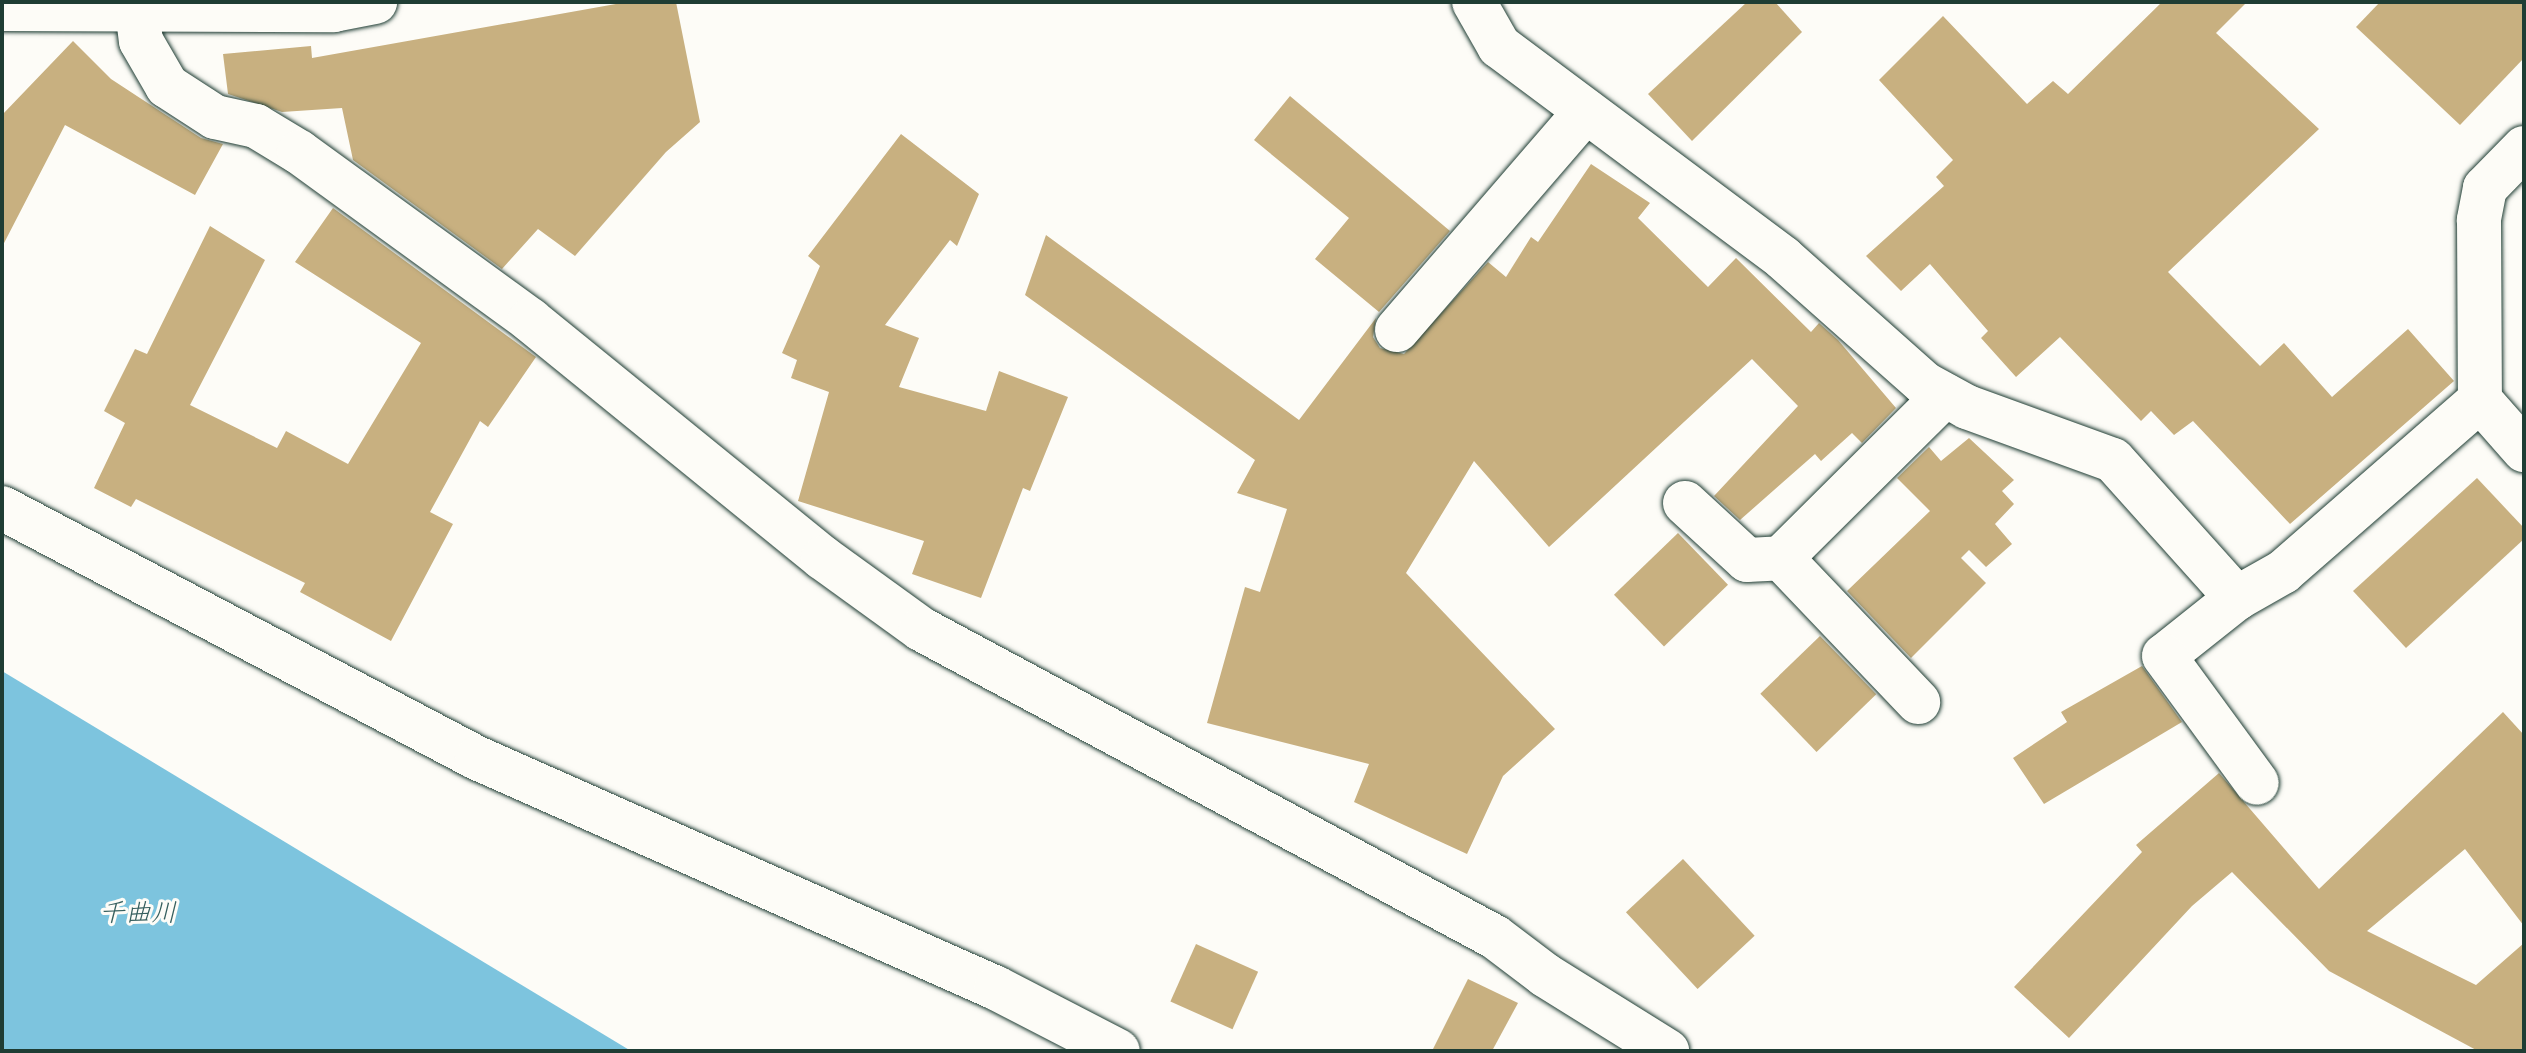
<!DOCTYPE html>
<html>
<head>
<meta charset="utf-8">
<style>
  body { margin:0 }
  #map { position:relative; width:2526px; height:1053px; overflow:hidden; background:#fdfcf7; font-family:"Architects Daughter","Klee One",sans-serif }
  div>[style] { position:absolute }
  .water>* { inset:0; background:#7dc4de }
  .building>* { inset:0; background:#c8b080; transform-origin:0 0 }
  .roads { filter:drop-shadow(0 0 2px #1f3d34) drop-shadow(0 0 2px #1f3d34) }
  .minor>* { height:44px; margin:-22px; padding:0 22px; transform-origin:22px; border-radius:22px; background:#fdfcf7 }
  span { translate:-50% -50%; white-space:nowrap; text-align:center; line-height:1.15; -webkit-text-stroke:6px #fdfcf7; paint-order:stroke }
  .water-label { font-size:26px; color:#365f5e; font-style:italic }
  .frame { position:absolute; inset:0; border:4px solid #1f3d34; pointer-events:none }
</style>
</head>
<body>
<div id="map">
  <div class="water">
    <div style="clip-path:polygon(2px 671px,631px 1051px,2px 1051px)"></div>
  </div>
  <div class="building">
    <div style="clip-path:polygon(627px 2px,676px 2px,700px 122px,666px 152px,575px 256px,538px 229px,502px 269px,353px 160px,342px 108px,282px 112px,228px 94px,223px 54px,311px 46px,312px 58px)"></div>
    <div style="clip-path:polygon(1747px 2px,1775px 2px,1802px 32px,1692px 141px,1648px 94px)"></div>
    <div style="clip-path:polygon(2162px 2px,2247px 2px,2216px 33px,2319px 129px,2168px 272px,2260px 366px,2284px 343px,2332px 397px,2408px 329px,2454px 381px,2290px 524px,2193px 421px,2174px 435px,2151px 411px,2141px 421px,2060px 337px,2016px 377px,1981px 338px,1988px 331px,1930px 264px,1901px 291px,1866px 256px,1944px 186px,1936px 177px,1953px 160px,1879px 80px,1943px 16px,2027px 104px,2053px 81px,2068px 94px)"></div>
    <div style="clip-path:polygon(2380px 2px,2524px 2px,2524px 58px,2460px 125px,2356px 27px)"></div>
    <div style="clip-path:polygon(73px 41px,111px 79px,201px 138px,223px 144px,195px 195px,65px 125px,2px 247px,2px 115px)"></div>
    <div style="clip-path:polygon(1290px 96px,1450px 231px,1379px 312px,1315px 259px,1349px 218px,1254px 140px)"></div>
    <div style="clip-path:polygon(901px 134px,979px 194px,957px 246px,950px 240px,885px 325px,919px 338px,899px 387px,986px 411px,999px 371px,1068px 397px,1030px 491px,1023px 488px,981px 598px,912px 574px,924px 541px,798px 501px,829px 392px,791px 378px,797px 360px,782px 353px,820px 266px,808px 256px)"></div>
    <div style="clip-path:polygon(1591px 164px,1650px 203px,1638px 218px,1708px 287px,1736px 258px,1811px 332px,1819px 323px,1838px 340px,1896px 408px,1862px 443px,1852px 433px,1821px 461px,1815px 454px,1740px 520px,1714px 496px,1798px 406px,1752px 359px,1549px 547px,1474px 461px,1406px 573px,1555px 729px,1503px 776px,1467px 854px,1354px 802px,1369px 764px,1207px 723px,1245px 587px,1260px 592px,1287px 509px,1237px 493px,1255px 460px,1025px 295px,1046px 235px,1299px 420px,1376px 318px,1373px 337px,1380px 348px,1404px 354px,1488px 262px,1506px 277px,1531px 237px,1538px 242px)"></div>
    <div style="clip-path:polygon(333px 208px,536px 357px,488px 427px,480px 421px,430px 512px,453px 524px,391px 641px,300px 592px,305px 583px,136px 499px,131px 507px,94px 488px,125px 423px,104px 411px,135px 349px,147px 354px,210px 226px,265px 260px,190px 405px,277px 448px,286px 431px,348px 464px,421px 343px,295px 262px)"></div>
    <div style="clip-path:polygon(1969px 438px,2014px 480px,2002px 491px,2014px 504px,1995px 524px,2012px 544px,1986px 567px,1969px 550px,1961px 558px,1986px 583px,1911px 658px,1847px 591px,1930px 511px,1897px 478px,1929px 447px,1941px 461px)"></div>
    <div style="clip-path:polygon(2477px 478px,2524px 528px,2524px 539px,2406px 648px,2353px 591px)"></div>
    <div style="left:1678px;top:533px;width:72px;height:89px;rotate:46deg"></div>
    <div style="left:1820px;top:636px;width:81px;height:83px;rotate:46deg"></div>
    <div style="clip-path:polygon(2142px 666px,2182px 722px,2044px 804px,2013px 758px,2067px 722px,2061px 712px)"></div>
    <div style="clip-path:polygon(2503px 712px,2524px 735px,2524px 926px,2465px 849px,2367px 931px,2476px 985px,2524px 943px,2524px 1051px,2478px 1051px,2329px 971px,2232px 872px,2192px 906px,2069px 1038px,2014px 987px,2142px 852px,2136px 845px,2219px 773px,2319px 889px)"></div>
    <div style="left:1683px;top:859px;width:105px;height:78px;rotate:47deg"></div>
    <div style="left:1196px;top:944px;width:68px;height:63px;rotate:24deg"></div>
    <div style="clip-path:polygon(1468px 979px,1518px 1003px,1492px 1051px,1432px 1051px)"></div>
  </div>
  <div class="roads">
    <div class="minor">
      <div style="left:1474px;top:2px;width:51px;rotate:60.4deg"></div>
      <div style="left:1499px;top:46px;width:354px;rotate:36.7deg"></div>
      <div style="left:1783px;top:258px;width:190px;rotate:41.6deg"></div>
      <div style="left:1925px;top:384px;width:48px;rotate:28.7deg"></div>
      <div style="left:1967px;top:407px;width:155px;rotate:20deg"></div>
      <div style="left:2113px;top:460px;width:186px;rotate:48.1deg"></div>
      <div style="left:2237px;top:598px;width:53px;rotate:-29.5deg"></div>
      <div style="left:2283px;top:572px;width:262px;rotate:-41.1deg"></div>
      <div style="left:2px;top:9px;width:332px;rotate:0.2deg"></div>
      <div style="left:334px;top:10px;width:42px;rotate:-11deg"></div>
      <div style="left:137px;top:9px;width:32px;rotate:83deg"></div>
      <div style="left:141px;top:41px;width:52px;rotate:60deg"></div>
      <div style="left:167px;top:86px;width:57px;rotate:32.9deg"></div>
      <div style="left:215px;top:117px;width:42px;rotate:12.4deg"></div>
      <div style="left:256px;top:126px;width:50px;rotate:31.2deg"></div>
      <div style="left:299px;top:152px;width:286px;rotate:36deg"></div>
      <div style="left:530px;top:320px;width:377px;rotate:39.1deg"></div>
      <div style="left:823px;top:558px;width:121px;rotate:35.9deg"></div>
      <div style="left:921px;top:629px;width:651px;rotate:28.22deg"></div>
      <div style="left:1495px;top:937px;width:63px;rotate:37.2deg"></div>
      <div style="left:1545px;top:975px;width:144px;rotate:31.9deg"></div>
      <div style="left:2524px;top:148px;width:56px;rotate:134.3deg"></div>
      <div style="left:2485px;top:188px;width:33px;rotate:101deg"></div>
      <div style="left:2479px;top:220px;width:180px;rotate:89.7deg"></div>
      <div style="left:2480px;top:400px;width:67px;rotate:48.7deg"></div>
      <div style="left:1397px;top:330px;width:289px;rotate:-49.2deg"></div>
      <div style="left:1685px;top:503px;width:84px;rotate:42.6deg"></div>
      <div style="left:1747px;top:560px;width:34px;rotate:-3deg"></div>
      <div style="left:1781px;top:558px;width:231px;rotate:-44.8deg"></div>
      <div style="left:2px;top:508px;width:537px;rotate:27.76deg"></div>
      <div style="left:477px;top:758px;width:568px;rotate:23.9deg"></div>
      <div style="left:996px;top:988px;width:137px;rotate:27.3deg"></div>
      <div style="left:1781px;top:558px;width:199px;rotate:46.4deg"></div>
      <div style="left:2237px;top:598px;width:93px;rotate:141.5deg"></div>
      <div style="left:2164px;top:656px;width:157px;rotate:53.8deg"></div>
    </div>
  </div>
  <div class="water-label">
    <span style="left:138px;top:914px">千曲川</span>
  </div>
  <div class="frame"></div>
</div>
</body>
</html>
